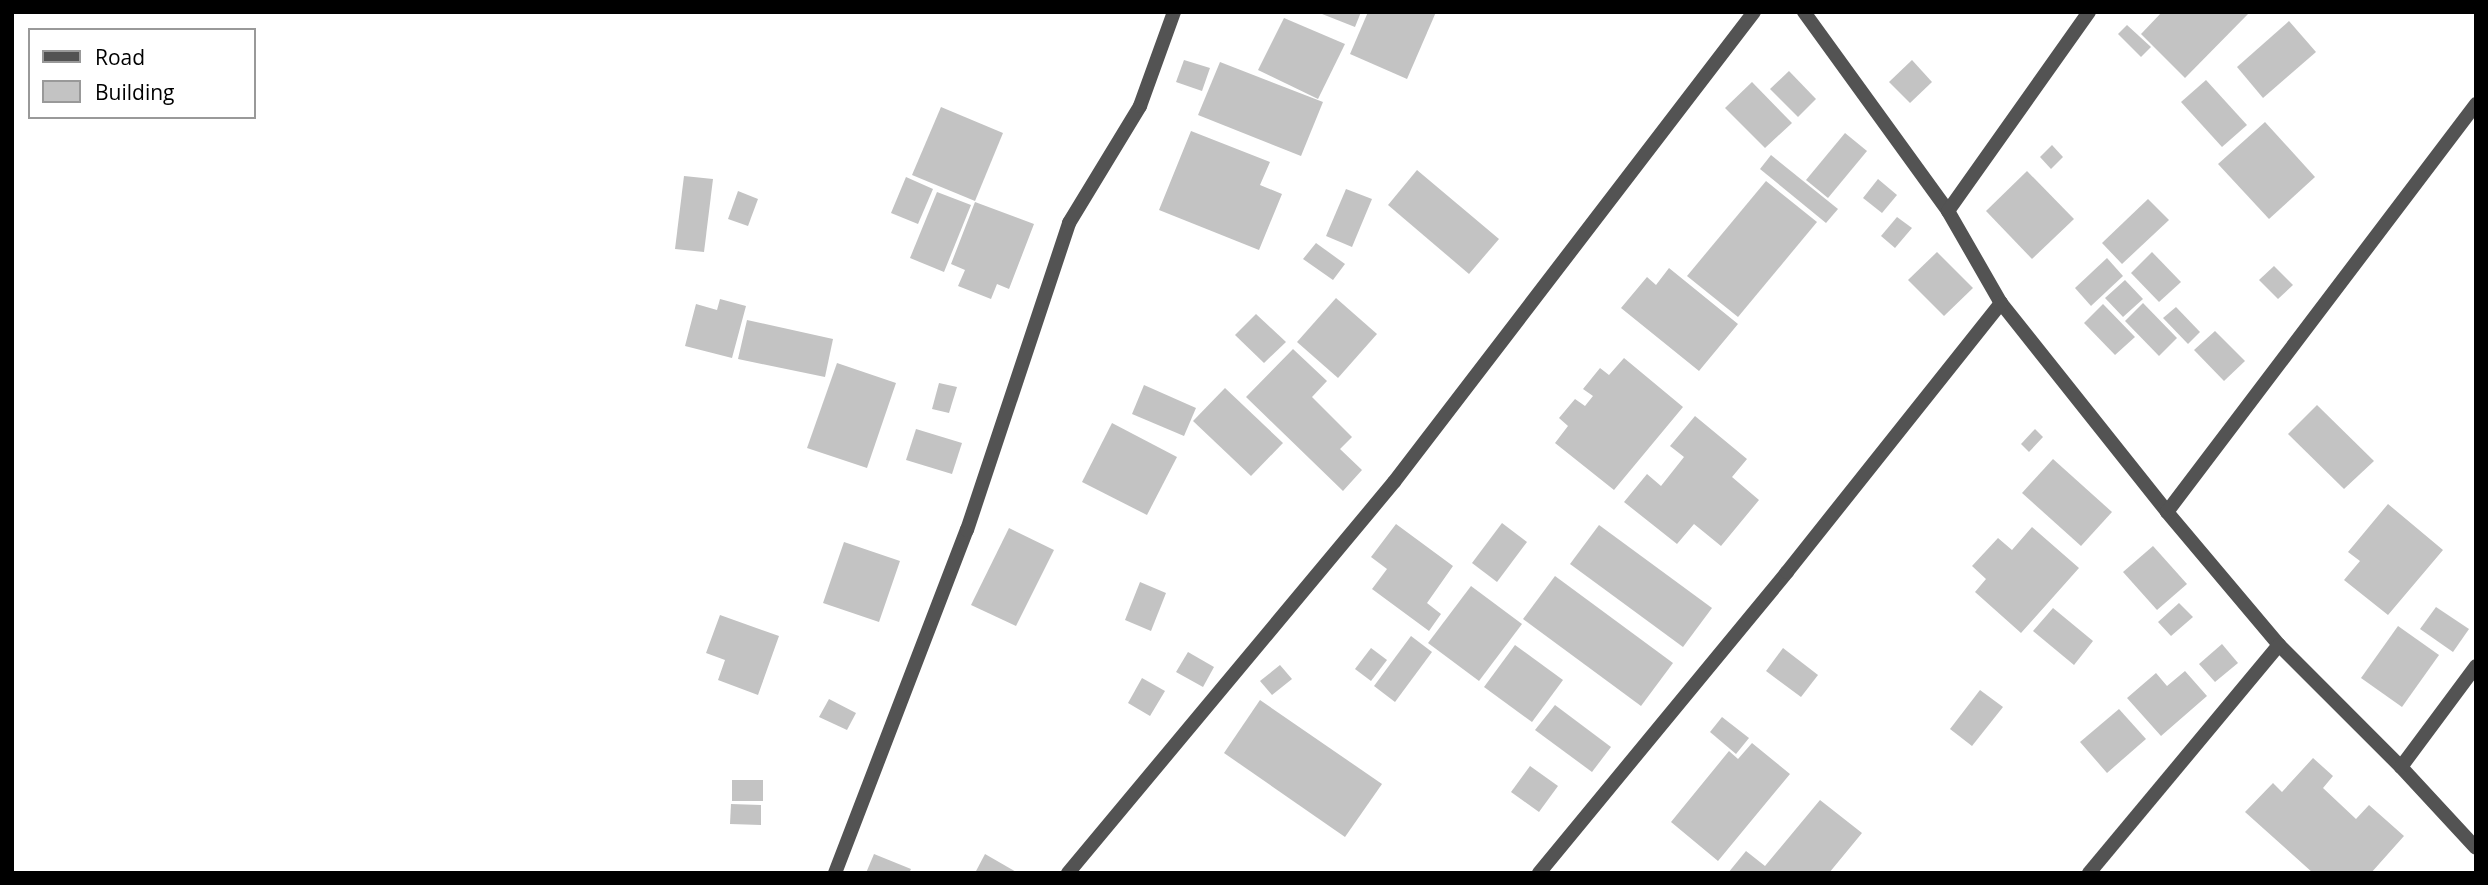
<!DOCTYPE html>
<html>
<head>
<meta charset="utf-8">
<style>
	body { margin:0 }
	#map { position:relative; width:2488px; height:885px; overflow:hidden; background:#fff; font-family:"Open Sans",sans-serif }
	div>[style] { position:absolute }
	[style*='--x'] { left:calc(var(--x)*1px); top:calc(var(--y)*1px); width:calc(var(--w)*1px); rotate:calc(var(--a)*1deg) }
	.building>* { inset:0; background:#c3c3c3 }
	.street>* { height:14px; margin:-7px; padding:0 7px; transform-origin:7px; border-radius:7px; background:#535353 }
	span { translate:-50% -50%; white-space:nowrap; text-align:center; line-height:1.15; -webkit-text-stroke:7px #fff; paint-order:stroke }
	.frame { position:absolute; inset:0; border:14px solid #000; pointer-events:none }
	.legend { position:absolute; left:28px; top:28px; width:228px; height:91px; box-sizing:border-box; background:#fff; border:2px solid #999; margin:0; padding:9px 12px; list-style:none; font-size:21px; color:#000 }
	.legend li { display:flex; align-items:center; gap:14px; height:35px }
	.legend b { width:35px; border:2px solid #999 }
</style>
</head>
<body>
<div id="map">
	<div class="building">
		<i style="clip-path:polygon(1317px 12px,1361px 12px,1355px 27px)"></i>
		<i style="clip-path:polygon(1368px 12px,1436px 12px,1407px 79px,1350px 54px)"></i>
		<i style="clip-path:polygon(2162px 12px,2250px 12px,2185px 78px,2141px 34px)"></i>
		<i style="clip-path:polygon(1284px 18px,1345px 44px,1318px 99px,1258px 70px)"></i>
		<i style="clip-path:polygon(2289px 21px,2316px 52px,2263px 98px,2237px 67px)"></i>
		<i style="clip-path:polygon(2127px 25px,2151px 47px,2141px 57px,2118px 34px)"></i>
		<i style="clip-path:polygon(1184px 60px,1210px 68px,1202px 91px,1176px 82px)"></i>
		<i style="clip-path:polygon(1912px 60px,1932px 82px,1910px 103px,1889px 82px)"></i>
		<i style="clip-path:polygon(1220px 62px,1323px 102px,1301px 156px,1198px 115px)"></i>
		<i style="clip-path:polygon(1789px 71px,1816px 99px,1798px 117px,1770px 89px)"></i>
		<i style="clip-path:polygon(2206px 80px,2247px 125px,2222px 147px,2181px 102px)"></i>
		<i style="clip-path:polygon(1752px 82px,1792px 123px,1765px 148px,1725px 108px)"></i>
		<i style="clip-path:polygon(941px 107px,1003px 133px,975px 201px,912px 175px)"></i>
		<i style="clip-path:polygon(2265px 122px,2315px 177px,2269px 219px,2218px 164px)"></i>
		<i style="clip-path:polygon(1191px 131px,1270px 162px,1260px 185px,1282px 194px,1259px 250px,1159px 210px)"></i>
		<i style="clip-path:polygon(1845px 133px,1867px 151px,1828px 198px,1806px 180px)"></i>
		<i style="clip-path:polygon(2052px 145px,2063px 157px,2051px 169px,2040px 157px)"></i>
		<i style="clip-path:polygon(1771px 155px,1838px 209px,1826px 223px,1760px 169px)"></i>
		<i style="clip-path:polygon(1417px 170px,1499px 239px,1469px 274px,1388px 205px)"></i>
		<i style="clip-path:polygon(2027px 171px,2074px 219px,2032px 259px,1986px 211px)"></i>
		<i style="clip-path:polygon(684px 176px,713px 179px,704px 252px,675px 249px)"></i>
		<i style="clip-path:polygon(906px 177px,933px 189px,918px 224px,891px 213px)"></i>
		<i style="clip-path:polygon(1878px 179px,1897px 195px,1882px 213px,1863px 198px)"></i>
		<i style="clip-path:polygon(1766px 181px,1817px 222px,1738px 317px,1687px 276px)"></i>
		<i style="clip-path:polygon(1346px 189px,1372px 199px,1352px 247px,1326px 236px)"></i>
		<i style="clip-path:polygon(738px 191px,758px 199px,748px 226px,728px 219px)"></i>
		<i style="clip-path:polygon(937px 192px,971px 205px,944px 272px,910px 258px)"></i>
		<i style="clip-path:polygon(2148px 199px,2169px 220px,2122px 264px,2102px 243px)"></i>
		<i style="clip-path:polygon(975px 202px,1034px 224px,1009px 289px,997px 284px,991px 299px,958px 286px,965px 270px,951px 264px)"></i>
		<i style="clip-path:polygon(1897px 217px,1912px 228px,1895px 248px,1881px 236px)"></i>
		<i style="clip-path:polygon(1316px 243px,1345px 264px,1333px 280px,1303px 259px)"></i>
		<i style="clip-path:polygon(1937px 252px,1973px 288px,1944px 316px,1908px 280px)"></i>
		<i style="clip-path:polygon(2152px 252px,2181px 282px,2159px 302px,2131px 273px)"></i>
		<i style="clip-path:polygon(2107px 258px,2123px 276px,2091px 306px,2075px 288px)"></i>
		<i style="clip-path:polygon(2274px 266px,2293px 285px,2278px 299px,2259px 280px)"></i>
		<i style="clip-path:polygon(1669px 268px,1738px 324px,1699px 371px,1621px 308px,1647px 277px,1656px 285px)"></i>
		<i style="clip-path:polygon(2125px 280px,2143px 299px,2123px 317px,2105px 298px)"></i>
		<i style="clip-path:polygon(1336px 298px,1377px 334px,1338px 378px,1297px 342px)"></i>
		<i style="clip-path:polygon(720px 299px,746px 306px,732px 358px,685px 346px,696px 304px,717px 310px)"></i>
		<i style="clip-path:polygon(2143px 303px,2177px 338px,2159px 356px,2125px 321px)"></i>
		<i style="clip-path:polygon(2103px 304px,2135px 337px,2115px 355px,2084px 323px)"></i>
		<i style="clip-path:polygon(2176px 307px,2200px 332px,2188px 344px,2163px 318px)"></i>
		<i style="clip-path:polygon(1256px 314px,1286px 342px,1264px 363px,1235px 335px)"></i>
		<i style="clip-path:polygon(747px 320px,833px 339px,825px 377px,738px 359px)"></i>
		<i style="clip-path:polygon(2215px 331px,2245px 361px,2224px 381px,2194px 350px)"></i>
		<i style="clip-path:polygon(1293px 349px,1327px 381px,1312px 397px,1352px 437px,1340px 449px,1362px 470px,1343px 491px,1246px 397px)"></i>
		<i style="clip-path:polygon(1624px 358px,1683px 407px,1614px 490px,1555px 443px,1568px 426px,1559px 418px,1575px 399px,1585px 406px,1593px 396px,1583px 389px,1600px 368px,1609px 375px)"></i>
		<i style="clip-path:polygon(837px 363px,896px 383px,867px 468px,807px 448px)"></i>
		<i style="clip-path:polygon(939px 383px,957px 387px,949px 413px,932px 409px)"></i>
		<i style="clip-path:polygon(1144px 385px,1196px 408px,1184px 436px,1132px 414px)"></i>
		<i style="clip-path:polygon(1225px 388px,1283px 443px,1251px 476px,1193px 421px)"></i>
		<i style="clip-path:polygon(2317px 405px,2374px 461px,2344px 489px,2288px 434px)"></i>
		<i style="clip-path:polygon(1695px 416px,1747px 459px,1732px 477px,1759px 500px,1721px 546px,1694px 524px,1677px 544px,1624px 502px,1647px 474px,1661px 486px,1684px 457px,1670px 446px)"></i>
		<i style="clip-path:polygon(1112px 423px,1177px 457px,1147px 515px,1082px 482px)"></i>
		<i style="clip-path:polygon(916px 429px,962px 443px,952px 474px,906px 460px)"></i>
		<i style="clip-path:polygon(2035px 429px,2043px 437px,2029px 452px,2021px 444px)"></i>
		<i style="clip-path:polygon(2053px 459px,2112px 512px,2081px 546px,2022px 493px)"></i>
		<i style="clip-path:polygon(2388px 504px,2443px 550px,2388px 615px,2344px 580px,2360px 561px,2348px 552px)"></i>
		<i style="clip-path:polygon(1502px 523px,1527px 542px,1497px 582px,1472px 563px)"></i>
		<i style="clip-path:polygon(1396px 524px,1453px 566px,1427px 603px,1441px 614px,1429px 631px,1372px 589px,1387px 569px,1371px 557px)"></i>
		<i style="clip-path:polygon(1599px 525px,1712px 608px,1683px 647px,1570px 564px)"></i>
		<i style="clip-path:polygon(2032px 527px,2079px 568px,2021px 633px,1975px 592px,1986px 579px,1972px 566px,1998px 538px,2012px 550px)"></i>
		<i style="clip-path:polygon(1009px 528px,1054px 550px,1016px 626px,971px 605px)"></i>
		<i style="clip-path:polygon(844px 542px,900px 561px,879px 622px,823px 603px)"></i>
		<i style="clip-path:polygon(2153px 546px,2187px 584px,2157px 610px,2123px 572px)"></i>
		<i style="clip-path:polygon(1555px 576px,1673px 663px,1641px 706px,1523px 619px)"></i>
		<i style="clip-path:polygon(1140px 582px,1166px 593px,1151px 631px,1125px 620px)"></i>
		<i style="clip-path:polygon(1471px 586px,1522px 624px,1479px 681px,1428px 643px)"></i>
		<i style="clip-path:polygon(2179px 603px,2193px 617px,2171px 636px,2158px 622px)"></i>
		<i style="clip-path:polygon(2436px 607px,2469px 629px,2453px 652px,2420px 629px)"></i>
		<i style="clip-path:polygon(2053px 608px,2093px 641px,2074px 665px,2033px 631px)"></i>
		<i style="clip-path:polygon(720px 615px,779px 636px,758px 695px,718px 680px,725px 660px,706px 653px)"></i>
		<i style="clip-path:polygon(2398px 626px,2439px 655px,2402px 707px,2361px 678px)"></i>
		<i style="clip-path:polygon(1411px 636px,1432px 652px,1395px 702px,1374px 686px)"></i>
		<i style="clip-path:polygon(2222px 644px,2238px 663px,2215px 682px,2199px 664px)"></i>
		<i style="clip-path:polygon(1515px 645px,1563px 680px,1532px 722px,1484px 687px)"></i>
		<i style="clip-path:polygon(1371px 648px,1387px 660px,1371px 681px,1355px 669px)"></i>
		<i style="clip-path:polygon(1783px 648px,1818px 675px,1801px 697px,1766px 671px)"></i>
		<i style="clip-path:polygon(1188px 652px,1214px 667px,1203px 687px,1176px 672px)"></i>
		<i style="clip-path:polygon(1280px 665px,1292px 679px,1272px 695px,1260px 681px)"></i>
		<i style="clip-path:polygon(2185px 671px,2207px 696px,2161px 736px,2127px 698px,2156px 673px,2167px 686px)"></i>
		<i style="clip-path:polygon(1142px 678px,1165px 691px,1150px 716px,1128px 703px)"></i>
		<i style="clip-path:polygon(1980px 690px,2003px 707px,1972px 746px,1950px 729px)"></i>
		<i style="clip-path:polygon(829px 699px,856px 713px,847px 730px,819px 717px)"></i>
		<i style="clip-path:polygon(1260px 700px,1382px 784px,1345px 837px,1224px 753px)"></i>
		<i style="clip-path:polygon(1555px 705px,1611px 747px,1592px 772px,1535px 730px)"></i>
		<i style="clip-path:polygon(2119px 709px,2146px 739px,2107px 773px,2080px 742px)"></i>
		<i style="clip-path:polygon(1722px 717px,1749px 738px,1736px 754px,1710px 732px)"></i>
		<i style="clip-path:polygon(1752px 743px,1790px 774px,1718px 861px,1671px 822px,1729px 751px,1738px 759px)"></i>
		<i style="clip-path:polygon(2313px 758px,2333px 776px,2323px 788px,2356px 819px,2369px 805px,2404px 836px,2371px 873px,2313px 873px,2245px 812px,2273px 783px,2282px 792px)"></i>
		<i style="clip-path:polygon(1530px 766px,1558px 786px,1539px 812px,1511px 792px)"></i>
		<i style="clip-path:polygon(732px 780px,763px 780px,763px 801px,732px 801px)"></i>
		<i style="clip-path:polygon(1820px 800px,1862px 833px,1829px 873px,1728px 873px,1746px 851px,1765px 866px)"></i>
		<i style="clip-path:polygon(731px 804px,761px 805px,761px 825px,730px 824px)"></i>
		<i style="clip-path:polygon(874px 854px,911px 869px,909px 873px,866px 873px)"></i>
		<i style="clip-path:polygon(985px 854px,1018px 873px,975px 873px)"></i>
	</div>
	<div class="street">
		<i style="--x:1804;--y:12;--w:246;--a:54.1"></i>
		<i style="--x:1948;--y:211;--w:106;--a:60.1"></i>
		<i style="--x:2001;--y:303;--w:267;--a:51.5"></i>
		<i style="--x:2167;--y:512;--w:174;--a:49.9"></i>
		<i style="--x:2279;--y:645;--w:173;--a:45"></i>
		<i style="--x:2401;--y:767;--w:110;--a:47.2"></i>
		<i style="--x:1948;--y:211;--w:244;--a:-54.7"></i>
		<i style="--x:2167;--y:512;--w:512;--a:-52.86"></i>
		<i style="--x:2401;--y:767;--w:126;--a:-53.4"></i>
		<i style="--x:835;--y:873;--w:368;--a:-69"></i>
		<i style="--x:967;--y:530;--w:324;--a:-71.6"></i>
		<i style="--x:1069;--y:223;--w:137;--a:-58.7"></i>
		<i style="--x:1140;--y:106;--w:100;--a:-70.1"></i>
		<i style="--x:1068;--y:873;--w:509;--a:-50.18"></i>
		<i style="--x:1394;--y:482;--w:592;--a:-52.55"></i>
		<i style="--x:1539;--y:873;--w:390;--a:-50.5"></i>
		<i style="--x:1787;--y:572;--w:344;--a:-51.5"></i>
		<i style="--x:2089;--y:873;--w:297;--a:-50.2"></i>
	</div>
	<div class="frame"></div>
	<ul class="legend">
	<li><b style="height:9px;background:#535353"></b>Road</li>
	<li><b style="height:19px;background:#c3c3c3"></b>Building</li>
	</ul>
</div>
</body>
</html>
